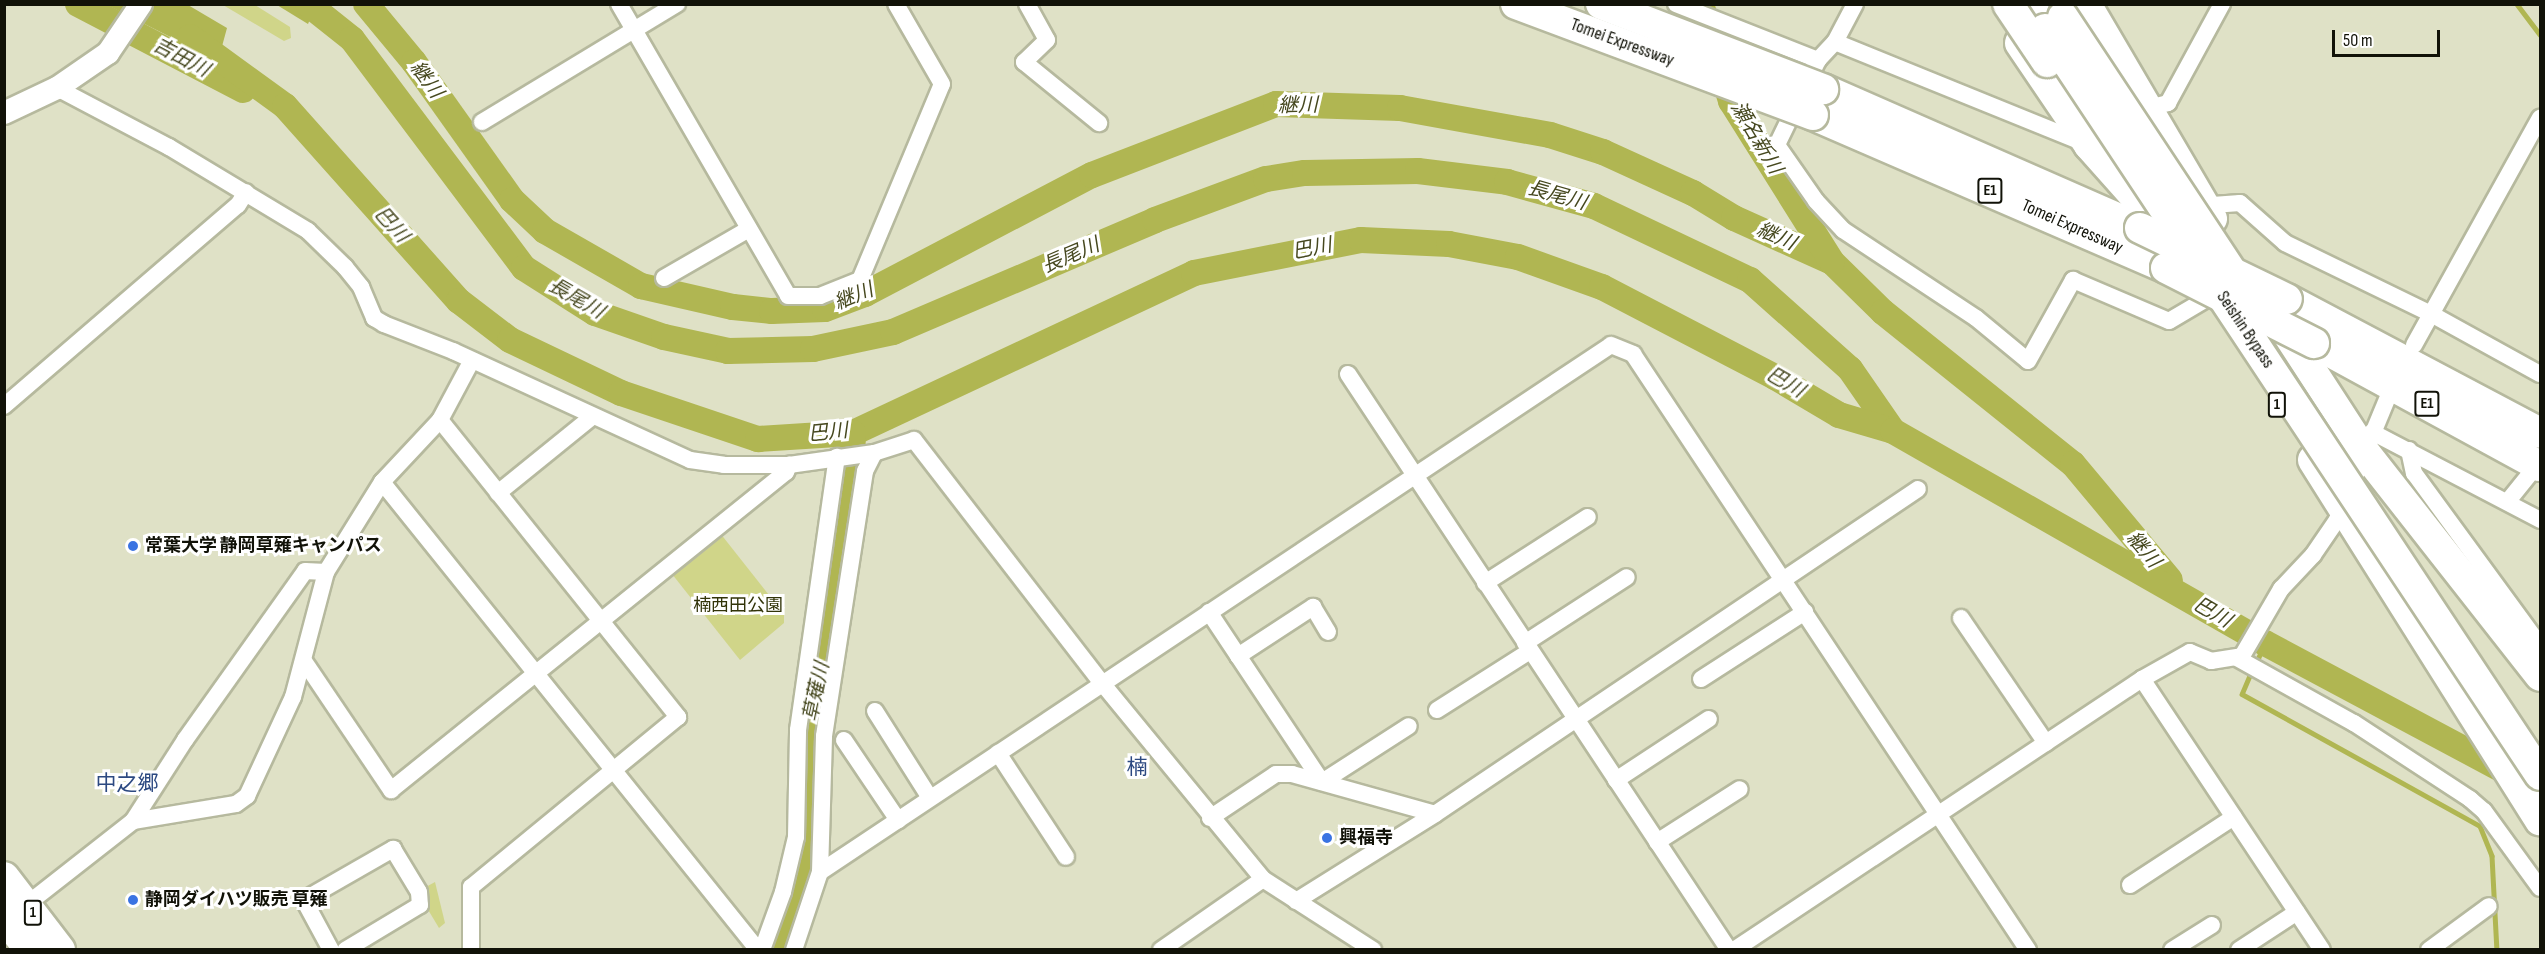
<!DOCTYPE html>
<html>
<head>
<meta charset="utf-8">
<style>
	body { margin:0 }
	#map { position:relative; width:2545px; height:954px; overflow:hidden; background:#dfe1c6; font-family:"Sofia Sans Condensed","Noto Sans JP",sans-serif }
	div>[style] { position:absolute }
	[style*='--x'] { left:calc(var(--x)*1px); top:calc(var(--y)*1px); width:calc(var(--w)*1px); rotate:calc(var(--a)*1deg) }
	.green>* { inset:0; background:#d0d589 }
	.water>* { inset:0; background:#b0b652 }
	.stream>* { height:4.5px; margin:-2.25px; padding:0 2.25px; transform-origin:2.25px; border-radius:2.25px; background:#b0b652 }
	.river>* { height:26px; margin:-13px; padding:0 13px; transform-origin:13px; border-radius:13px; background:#b0b652 }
	.roads { filter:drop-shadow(2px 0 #b6b99e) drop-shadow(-2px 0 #b6b99e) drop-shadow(0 2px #b6b99e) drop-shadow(0 -2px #b6b99e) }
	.street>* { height:16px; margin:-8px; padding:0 8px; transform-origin:8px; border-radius:8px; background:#fff }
	.secondary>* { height:22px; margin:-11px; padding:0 11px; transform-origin:11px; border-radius:11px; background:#fff }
	.highway>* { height:30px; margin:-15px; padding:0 15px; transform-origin:15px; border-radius:15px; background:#fff }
	.bridges { filter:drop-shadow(2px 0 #b6b99e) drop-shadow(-2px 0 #b6b99e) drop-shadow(0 2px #b6b99e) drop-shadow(0 -2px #b6b99e) }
	.highway-bridge>* { height:30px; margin:-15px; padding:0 15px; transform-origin:15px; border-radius:15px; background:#fff }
	.dots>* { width:16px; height:16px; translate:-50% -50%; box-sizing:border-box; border:3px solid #fff; border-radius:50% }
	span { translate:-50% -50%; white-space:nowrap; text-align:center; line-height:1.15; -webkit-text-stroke:6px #fff; paint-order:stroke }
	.shield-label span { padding:2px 4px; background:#fff; border:2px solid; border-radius:4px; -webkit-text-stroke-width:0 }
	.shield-label { font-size:16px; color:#111208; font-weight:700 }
	.street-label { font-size:18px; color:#111208 }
	.poi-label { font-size:18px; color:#111208; font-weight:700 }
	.left { translate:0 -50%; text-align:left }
	.park-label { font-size:18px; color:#323409 }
	.water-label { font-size:20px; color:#46481f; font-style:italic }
	.quarter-label { font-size:21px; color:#2c4981 }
	.frame { position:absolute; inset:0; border:6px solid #111208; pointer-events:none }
	.scale { position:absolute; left:2332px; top:30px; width:108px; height:27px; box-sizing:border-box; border:3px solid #111208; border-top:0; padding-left:8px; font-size:18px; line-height:21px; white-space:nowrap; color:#111208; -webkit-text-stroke:4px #fff; paint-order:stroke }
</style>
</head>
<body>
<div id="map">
	<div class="green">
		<i style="clip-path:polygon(223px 5px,255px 5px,290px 27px,291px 38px,284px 41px)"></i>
		<i style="clip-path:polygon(720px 533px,784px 614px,784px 623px,740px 660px,672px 574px)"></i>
		<i style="clip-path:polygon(435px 882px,445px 923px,439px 928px,427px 908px,424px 888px)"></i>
	</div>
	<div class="water">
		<i style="clip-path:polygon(107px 5px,188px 5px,227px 28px,218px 61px)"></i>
		<i style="clip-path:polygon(277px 5px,316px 5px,308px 24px)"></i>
	</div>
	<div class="stream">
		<i style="--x:2517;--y:4;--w:38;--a:53"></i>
		<i style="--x:2256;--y:663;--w:22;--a:-66"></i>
		<i style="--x:2252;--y:671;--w:25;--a:113"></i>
		<i style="--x:2242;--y:694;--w:272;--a:29"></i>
		<i style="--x:2480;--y:826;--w:32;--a:68"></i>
		<i style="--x:2492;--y:856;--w:94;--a:87"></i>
	</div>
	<div class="river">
		<i style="--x:78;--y:4;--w:186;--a:27.5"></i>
		<i style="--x:308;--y:4;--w:56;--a:38.5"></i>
		<i style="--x:352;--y:39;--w:286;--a:53.1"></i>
		<i style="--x:524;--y:268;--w:84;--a:32.4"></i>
		<i style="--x:595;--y:313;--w:73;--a:19.2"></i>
		<i style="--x:664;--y:337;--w:66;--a:12.3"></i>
		<i style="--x:728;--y:351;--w:85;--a:-1.3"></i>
		<i style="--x:813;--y:349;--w:82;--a:-12"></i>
		<i style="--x:893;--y:332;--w:285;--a:-23.1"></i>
		<i style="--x:1155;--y:220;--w:118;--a:-20.3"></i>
		<i style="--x:1266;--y:179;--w:39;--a:-9"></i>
		<i style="--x:1305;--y:173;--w:113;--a:-1"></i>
		<i style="--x:1418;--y:171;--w:90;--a:7"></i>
		<i style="--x:1507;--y:182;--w:90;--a:15.4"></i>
		<i style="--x:1594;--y:206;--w:173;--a:25.4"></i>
		<i style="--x:1750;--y:280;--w:134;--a:41.7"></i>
		<i style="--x:1850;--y:369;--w:75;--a:55.3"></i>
		<i style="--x:366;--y:4;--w:75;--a:50.4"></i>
		<i style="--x:414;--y:62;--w:169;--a:54.6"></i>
		<i style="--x:512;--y:200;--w:45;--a:43.2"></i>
		<i style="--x:545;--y:231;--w:111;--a:29.8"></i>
		<i style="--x:641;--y:286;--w:94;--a:12.9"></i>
		<i style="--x:733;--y:307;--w:39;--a:6"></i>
		<i style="--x:772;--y:311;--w:53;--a:-2.2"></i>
		<i style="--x:825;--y:309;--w:43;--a:-20.6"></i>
		<i style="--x:865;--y:294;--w:256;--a:-27.7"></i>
		<i style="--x:1092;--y:175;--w:197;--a:-21.1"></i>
		<i style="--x:1276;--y:104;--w:124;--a:1.8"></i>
		<i style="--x:1400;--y:108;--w:152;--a:10.2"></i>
		<i style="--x:1550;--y:135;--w:56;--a:17.8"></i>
		<i style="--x:1603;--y:152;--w:99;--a:24.5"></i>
		<i style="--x:1693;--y:193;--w:48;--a:31.4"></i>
		<i style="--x:1734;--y:218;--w:107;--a:24.2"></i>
		<i style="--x:1832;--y:262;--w:71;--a:44.4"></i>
		<i style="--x:1883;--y:312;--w:243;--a:38.7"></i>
		<i style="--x:2073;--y:464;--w:151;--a:50.1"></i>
		<i style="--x:1701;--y:4;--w:102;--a:72.8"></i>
		<i style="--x:1731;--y:101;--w:190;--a:57.9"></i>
		<i style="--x:190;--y:37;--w:117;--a:36"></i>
		<i style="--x:285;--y:106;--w:261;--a:48.3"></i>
		<i style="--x:459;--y:301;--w:64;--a:37.4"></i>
		<i style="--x:510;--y:340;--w:123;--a:25.5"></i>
		<i style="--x:621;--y:393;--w:145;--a:18.6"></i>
		<i style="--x:758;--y:439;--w:95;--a:-3.6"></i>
		<i style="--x:853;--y:433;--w:377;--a:-25.1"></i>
		<i style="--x:1194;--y:273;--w:170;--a:-11.2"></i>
		<i style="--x:1361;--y:240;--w:88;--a:2.6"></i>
		<i style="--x:1449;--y:244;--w:70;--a:10.7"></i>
		<i style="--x:1518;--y:257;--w:89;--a:19.7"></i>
		<i style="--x:1602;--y:287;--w:195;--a:27.5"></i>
		<i style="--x:1775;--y:377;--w:74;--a:30.7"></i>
		<i style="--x:1839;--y:415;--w:56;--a:16.5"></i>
		<i style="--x:1893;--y:431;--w:428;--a:29.7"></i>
		<i style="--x:2265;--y:643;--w:312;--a:28.1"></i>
		<i style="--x:776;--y:950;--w:88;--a:-71.4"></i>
		<i style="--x:804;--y:867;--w:141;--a:-88.4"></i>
		<i style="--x:808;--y:726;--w:142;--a:-76.6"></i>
		<i style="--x:841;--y:588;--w:77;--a:-83.2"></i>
		<i style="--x:850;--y:512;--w:79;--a:-87.8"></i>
	</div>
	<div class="roads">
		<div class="street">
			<i style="--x:619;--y:4;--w:337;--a:59.9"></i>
			<i style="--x:788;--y:296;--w:32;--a:0"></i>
			<i style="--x:820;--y:296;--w:43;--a:-21.8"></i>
			<i style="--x:860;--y:280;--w:212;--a:-67.3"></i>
			<i style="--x:942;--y:84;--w:92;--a:-119.9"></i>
			<i style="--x:1027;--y:4;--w:41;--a:60.9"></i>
			<i style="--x:1047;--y:40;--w:32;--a:136"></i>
			<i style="--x:1024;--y:62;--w:97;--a:39.1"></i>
			<i style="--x:1676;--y:4;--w:153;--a:21.5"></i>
			<i style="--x:1818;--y:60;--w:25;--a:-47"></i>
			<i style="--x:1835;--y:42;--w:43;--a:-62.2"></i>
			<i style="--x:1835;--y:42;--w:269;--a:22.1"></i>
			<i style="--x:1818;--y:60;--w:94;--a:115.8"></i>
			<i style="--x:1777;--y:145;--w:68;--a:55.1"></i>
			<i style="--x:1816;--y:201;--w:40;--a:47"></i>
			<i style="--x:1843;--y:230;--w:159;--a:33.5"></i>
			<i style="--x:1976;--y:318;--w:67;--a:39.6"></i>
			<i style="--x:2028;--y:361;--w:93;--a:-60.9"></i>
			<i style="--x:2073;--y:280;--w:104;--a:23.1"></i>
			<i style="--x:2169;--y:321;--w:45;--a:-30.5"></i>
			<i style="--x:57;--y:88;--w:127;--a:27.8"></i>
			<i style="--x:169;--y:147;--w:162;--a:31.1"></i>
			<i style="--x:308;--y:231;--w:52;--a:44.2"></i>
			<i style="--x:345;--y:267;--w:26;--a:51"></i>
			<i style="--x:361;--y:287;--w:34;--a:67"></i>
			<i style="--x:374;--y:318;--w:12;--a:31"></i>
			<i style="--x:384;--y:324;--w:74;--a:21.4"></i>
			<i style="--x:453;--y:351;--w:261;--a:24.7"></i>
			<i style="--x:690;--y:460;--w:34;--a:8"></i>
			<i style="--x:724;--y:465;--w:65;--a:0"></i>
			<i style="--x:789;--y:465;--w:86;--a:-8"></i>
			<i style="--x:874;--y:453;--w:42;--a:-18"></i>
			<i style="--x:914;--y:440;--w:307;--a:52.3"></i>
			<i style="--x:1102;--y:683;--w:254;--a:50.6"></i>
			<i style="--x:1263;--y:879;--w:131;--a:32.8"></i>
			<i style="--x:2148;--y:108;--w:21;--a:-14"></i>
			<i style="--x:2168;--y:103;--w:113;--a:-61.4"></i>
			<i style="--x:482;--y:122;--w:228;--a:-31.2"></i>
			<i style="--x:2199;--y:206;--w:41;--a:-4.2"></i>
			<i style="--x:2240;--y:203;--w:60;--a:41.6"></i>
			<i style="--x:2285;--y:243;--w:165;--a:25.9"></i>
			<i style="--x:2433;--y:315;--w:122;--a:28.9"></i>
			<i style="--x:664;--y:278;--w:98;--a:-30"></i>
			<i style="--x:2414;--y:345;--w:260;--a:-61"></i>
			<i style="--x:1348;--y:374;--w:691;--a:56.52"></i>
			<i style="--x:4;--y:406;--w:308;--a:-40.7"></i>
			<i style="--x:238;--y:205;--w:15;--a:-58"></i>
			<i style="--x:440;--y:420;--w:381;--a:51.3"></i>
			<i style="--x:678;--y:717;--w:268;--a:140.6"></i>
			<i style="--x:471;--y:887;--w:63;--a:90"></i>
			<i style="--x:2372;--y:432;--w:190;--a:27.6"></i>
			<i style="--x:2409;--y:450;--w:24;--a:78"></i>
			<i style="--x:2414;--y:473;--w:213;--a:53.8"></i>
			<i style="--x:382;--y:482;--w:600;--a:51.22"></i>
			<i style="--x:498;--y:493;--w:121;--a:-39"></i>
			<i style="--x:2508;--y:501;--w:35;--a:-51"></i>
			<i style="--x:1485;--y:583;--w:122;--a:-32.7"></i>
			<i style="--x:1209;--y:612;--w:204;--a:56.4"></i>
			<i style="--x:1322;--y:782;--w:103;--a:-32.8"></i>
			<i style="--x:1961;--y:618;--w:151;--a:55.8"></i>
			<i style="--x:1525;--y:643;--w:121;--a:-32.9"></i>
			<i style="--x:1238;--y:656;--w:90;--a:-33.2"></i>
			<i style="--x:1313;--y:607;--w:29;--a:59"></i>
			<i style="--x:2237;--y:658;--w:134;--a:29.1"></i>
			<i style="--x:2354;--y:723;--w:139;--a:33.2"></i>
			<i style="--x:2470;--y:799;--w:18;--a:41"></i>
			<i style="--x:2484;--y:811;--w:95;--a:54"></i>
			<i style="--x:304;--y:661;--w:156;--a:56"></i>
			<i style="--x:391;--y:790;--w:507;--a:-38.84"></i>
			<i style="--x:786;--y:472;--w:8;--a:-67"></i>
			<i style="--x:1701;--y:679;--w:124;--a:-32.8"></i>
			<i style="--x:2142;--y:679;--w:325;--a:56.4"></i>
			<i style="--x:1437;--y:710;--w:110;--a:-32.4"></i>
			<i style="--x:875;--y:711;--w:103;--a:57.7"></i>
			<i style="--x:844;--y:740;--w:97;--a:56"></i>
			<i style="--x:998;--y:753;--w:124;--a:56.8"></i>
			<i style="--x:1616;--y:780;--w:111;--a:-33.3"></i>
			<i style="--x:1210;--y:818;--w:79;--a:-33.7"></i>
			<i style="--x:1276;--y:774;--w:16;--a:0"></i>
			<i style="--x:1292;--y:774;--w:148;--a:15.6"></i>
			<i style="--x:133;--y:821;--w:96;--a:-57.3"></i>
			<i style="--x:185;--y:740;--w:207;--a:-54.6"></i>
			<i style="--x:305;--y:571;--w:21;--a:3"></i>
			<i style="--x:1657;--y:842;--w:98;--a:-32.6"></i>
			<i style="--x:820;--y:872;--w:136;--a:-88.3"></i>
			<i style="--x:824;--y:736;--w:268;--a:-81.2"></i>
			<i style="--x:865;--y:471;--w:20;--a:-63"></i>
			<i style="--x:2130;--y:885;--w:124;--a:-33.2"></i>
			<i style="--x:1296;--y:901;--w:164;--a:-32"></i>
			<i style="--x:1435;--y:814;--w:582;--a:-33.94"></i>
			<i style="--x:26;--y:905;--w:136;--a:-38.1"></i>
			<i style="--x:133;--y:821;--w:104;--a:-9.4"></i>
			<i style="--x:236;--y:804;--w:14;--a:-36"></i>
			<i style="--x:247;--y:796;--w:109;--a:-65.1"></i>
			<i style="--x:293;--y:697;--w:129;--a:-75.2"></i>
			<i style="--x:326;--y:572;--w:106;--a:-58.1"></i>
			<i style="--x:382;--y:482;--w:85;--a:-46.9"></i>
			<i style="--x:440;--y:420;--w:66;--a:-61.9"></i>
			<i style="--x:331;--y:950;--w:57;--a:-118.4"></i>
			<i style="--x:304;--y:900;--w:103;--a:-29.8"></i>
			<i style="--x:393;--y:849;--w:50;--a:58.8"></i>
			<i style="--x:419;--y:892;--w:13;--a:86"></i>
			<i style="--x:420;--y:905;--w:87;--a:149"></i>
			<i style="--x:762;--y:950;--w:62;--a:-70.1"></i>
			<i style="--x:783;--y:892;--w:57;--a:-76.7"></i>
			<i style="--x:796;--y:837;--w:107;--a:-88.9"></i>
			<i style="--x:798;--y:730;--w:276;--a:-81.9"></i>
			<i style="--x:794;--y:950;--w:82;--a:-71.6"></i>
			<i style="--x:820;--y:872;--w:950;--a:-33.67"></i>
			<i style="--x:1611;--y:345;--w:24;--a:22"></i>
			<i style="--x:1633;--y:354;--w:715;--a:56.47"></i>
			<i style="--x:1161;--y:950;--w:124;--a:-34.8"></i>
			<i style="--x:1734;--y:950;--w:490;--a:-33.6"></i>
			<i style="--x:2142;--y:679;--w:55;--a:-29.4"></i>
			<i style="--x:2190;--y:652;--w:23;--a:23"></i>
			<i style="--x:2211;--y:661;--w:31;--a:-9"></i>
			<i style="--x:2242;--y:656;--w:78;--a:-59.8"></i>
			<i style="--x:2281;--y:589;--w:47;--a:-46.7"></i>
			<i style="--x:2313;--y:555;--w:42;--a:-55.6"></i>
			<i style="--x:2337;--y:520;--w:133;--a:-67.5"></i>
			<i style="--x:2172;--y:950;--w:47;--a:-32"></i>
			<i style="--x:2239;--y:950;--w:69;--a:-33.2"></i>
			<i style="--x:2429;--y:950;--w:74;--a:-36.3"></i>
		</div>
		<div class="secondary">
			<i style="--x:4;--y:113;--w:59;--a:-25.3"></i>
			<i style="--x:57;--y:88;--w:62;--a:-34.5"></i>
			<i style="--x:108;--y:53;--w:59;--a:-56"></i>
		</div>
		<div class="highway">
			<i style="--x:2029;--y:4;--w:30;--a:57"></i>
			<i style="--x:2086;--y:4;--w:249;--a:59.6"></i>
			<i style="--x:2020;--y:43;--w:123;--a:55.9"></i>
			<i style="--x:2089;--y:145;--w:99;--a:48.3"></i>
			<i style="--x:2155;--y:219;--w:30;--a:56"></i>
			<i style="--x:1823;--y:89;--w:346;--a:23.7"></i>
			<i style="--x:1813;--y:115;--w:385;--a:23.4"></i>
			<i style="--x:2287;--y:299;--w:286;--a:27.9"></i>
			<i style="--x:2278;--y:319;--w:156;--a:57"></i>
			<i style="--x:2363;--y:450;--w:287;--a:51.9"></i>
			<i style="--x:2314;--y:343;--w:257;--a:28.6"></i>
			<i style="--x:2313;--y:460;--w:426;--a:57.8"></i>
			<i style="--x:4;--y:877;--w:92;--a:52.5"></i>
			<i style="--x:4;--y:917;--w:42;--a:51.8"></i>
		</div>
	</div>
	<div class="bridges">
		<div class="highway-bridge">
			<i style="--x:1516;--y:4;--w:317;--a:20.5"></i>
			<i style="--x:1601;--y:4;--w:238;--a:21"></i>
			<i style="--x:2008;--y:4;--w:70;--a:56.1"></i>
			<i style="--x:2063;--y:17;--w:312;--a:56.5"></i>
			<i style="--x:2045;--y:29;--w:895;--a:56.43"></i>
			<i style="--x:2140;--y:228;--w:163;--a:25.8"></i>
			<i style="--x:2166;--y:268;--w:166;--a:26.9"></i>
		</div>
	</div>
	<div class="dots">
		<i style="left:133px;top:546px;background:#3a73e2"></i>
		<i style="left:1327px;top:838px;background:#3a73e2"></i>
		<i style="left:133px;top:900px;background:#3a73e2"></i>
	</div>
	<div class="shield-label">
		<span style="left:1990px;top:191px">E1</span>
		<span style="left:2427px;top:404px">E1</span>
		<span style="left:2277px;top:405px">1</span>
		<span style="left:33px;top:913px">1</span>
	</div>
	<div class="street-label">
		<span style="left:1622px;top:43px;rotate:20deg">Tomei Expressway</span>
		<span style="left:2072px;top:227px;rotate:24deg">Tomei Expressway</span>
		<span style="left:2245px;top:330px;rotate:56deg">Seishin Bypass</span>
	</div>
	<div class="poi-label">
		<span class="left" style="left:145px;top:546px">常葉大学 静岡草薙キャンパス</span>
		<span class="left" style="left:1339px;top:838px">興福寺</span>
		<span class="left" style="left:145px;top:900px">静岡ダイハツ販売 草薙</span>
	</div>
	<div class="park-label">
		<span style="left:738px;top:606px">楠西田公園</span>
	</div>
	<div class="water-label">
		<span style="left:181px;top:58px;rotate:28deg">吉田川</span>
		<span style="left:426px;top:80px;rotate:54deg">継川</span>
		<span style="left:1298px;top:106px;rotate:-1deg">継川</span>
		<span style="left:1756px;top:138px;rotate:59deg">瀬名新川</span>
		<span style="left:1557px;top:196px;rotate:16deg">長尾川</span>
		<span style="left:391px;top:225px;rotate:48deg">巴川</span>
		<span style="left:1776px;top:237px;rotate:24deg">継川</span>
		<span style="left:1312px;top:249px;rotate:-11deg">巴川</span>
		<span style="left:1071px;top:256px;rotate:-23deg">長尾川</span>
		<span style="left:854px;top:297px;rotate:-22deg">継川</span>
		<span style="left:576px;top:299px;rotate:30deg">長尾川</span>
		<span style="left:1785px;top:383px;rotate:30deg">巴川</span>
		<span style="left:828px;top:433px;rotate:-6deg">巴川</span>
		<span style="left:2143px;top:550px;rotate:50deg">継川</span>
		<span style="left:2212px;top:613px;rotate:30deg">巴川</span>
		<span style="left:817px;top:692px;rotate:-78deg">草薙川</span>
	</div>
	<div class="quarter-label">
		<span style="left:1137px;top:768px">楠</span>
		<span style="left:127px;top:784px">中之郷</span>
	</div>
	<div class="frame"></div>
	<div class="scale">50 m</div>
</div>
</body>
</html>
